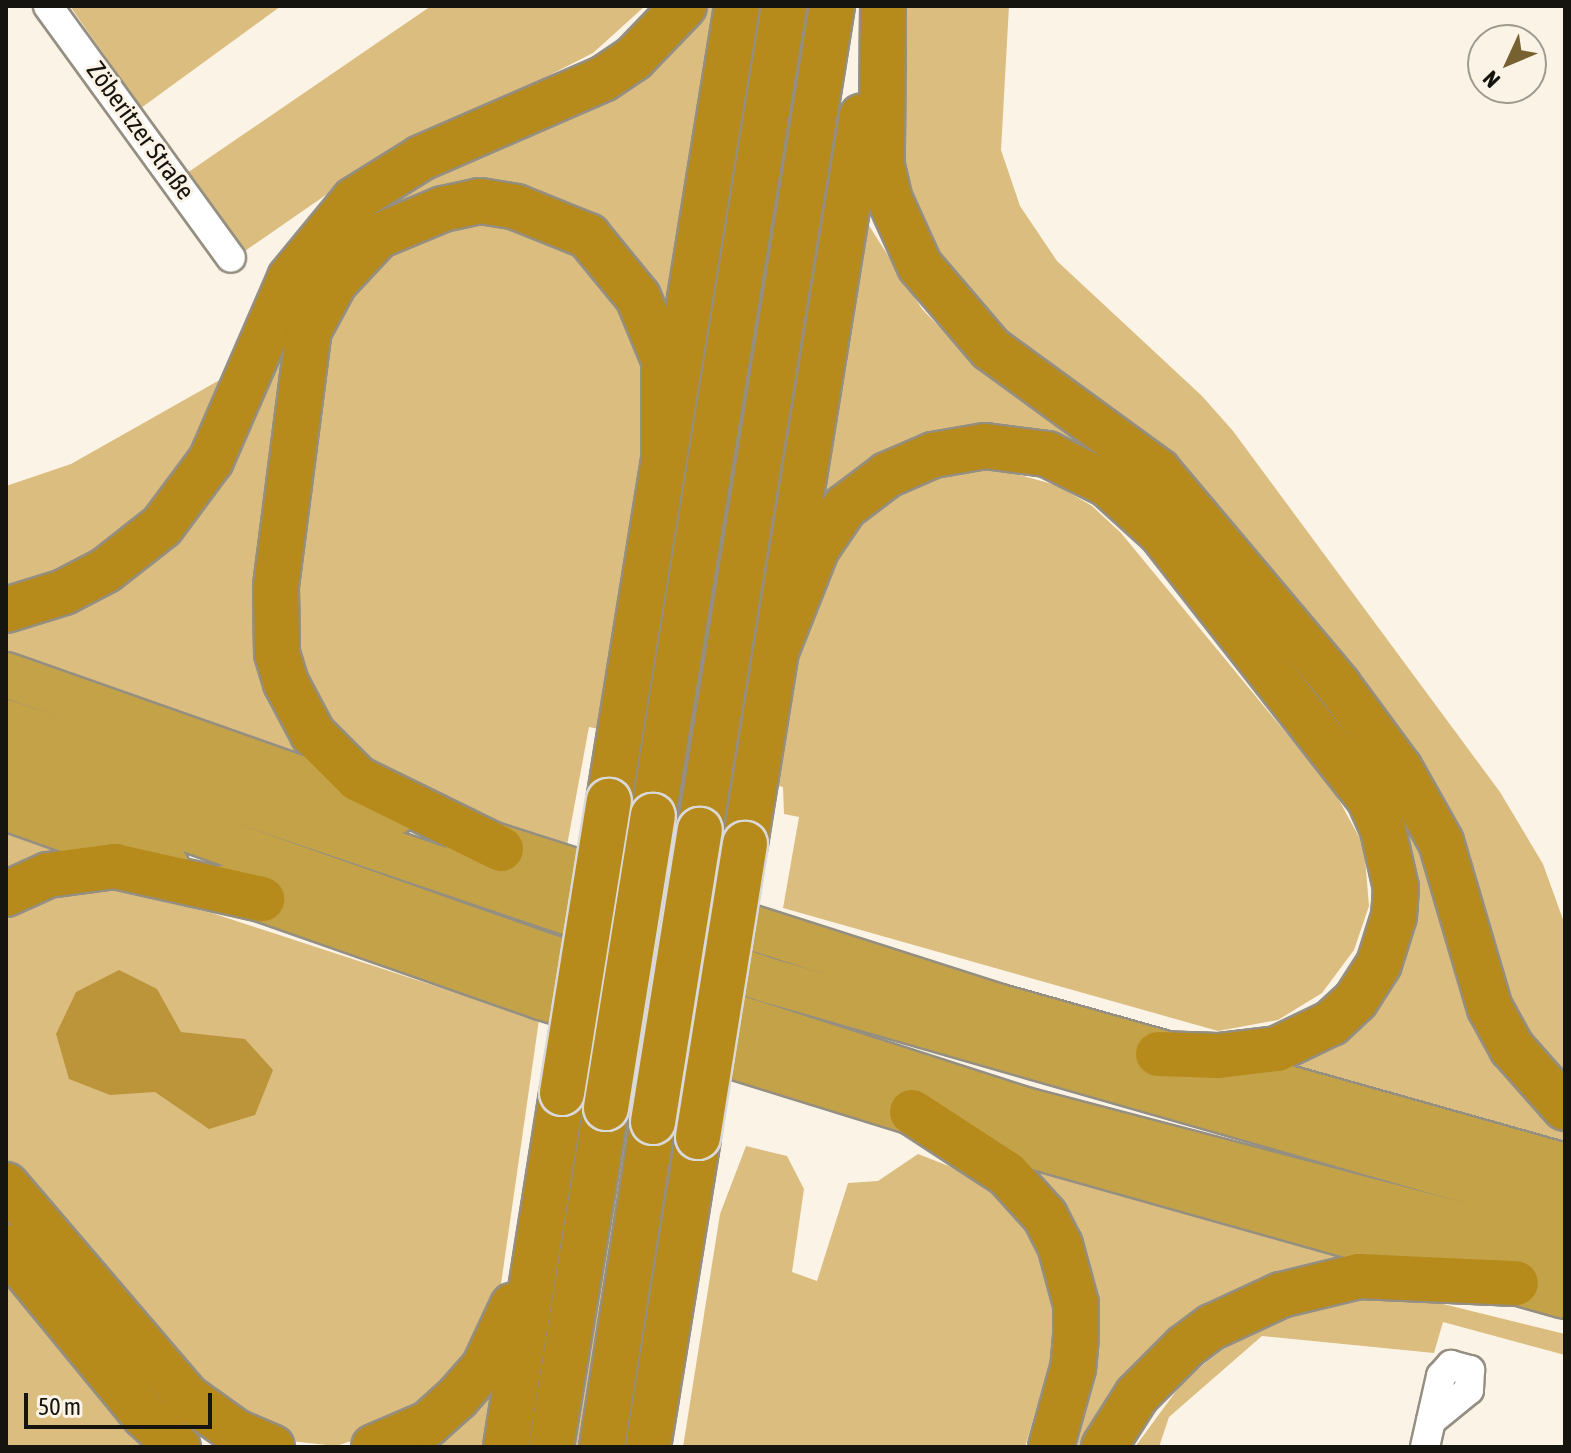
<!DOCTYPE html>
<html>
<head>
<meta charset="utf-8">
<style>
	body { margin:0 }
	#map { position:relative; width:1571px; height:1453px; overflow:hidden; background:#fbf4e6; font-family:"Asap Condensed",sans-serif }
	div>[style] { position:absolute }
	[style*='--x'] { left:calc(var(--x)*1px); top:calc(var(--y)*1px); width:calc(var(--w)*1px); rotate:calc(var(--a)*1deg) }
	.green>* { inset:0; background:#dbbd7f }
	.water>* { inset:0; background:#bc953b }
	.roads { filter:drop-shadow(2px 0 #958f82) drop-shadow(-2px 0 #958f82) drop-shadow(0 2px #958f82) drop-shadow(0 -2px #958f82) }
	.minor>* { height:28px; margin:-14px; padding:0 14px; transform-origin:14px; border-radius:14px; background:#fff }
	.trunk>* { height:44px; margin:-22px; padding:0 22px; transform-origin:22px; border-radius:22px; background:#c4a248 }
	.motorway>* { height:44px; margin:-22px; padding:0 22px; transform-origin:22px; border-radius:22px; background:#b68a1b }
	.bridges { filter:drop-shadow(2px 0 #dad9d9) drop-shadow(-2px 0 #dad9d9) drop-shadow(0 2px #dad9d9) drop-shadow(0 -2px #dad9d9) }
	.motorway-bridge>* { height:44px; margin:-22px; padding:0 22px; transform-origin:22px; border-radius:22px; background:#b68a1b }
	span { translate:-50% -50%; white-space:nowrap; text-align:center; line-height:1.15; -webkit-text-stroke:6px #fbf4e6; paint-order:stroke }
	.street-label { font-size:26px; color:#16140f }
	.frame { position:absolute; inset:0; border:8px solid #16140f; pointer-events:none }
	.north { position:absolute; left:1467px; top:24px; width:80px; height:80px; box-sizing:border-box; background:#fbf4e6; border:2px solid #9f9a90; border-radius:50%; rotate:226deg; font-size:22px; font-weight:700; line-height:32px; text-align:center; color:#16140f }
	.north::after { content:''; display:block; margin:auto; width:28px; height:36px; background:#776130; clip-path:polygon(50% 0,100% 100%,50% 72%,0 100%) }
	.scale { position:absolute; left:24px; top:1393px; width:188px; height:36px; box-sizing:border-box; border:4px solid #16140f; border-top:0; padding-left:10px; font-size:24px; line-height:28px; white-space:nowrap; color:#16140f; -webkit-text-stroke:6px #fbf4e6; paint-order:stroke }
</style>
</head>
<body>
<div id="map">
	<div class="green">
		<i style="clip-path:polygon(70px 6px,281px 6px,141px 108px)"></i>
		<i style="clip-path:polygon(431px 6px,645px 6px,593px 53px,359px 172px,242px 253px,187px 173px)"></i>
		<i style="clip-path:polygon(696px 6px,722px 6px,672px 319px,550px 208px,354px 244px,265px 550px,316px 761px,6px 662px,6px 621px,138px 560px,330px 241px)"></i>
		<i style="clip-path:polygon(798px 6px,817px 6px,685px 825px,667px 820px)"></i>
		<i style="clip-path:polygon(899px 6px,1009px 6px,1001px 150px,1020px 206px,1057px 261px,1202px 396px,1233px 431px,1500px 792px,1543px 864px,1565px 925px,1565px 1084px,1541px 1057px,1505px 994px,1435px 807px,926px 258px,887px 107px)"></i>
		<i style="clip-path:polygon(861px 213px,922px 309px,987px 376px,1104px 449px,1181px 518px,1390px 784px,1565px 1129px,1565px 1150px,1250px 1068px,1301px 1050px,1404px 881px,1180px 545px,1027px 437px,820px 526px,823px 444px)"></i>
		<i style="clip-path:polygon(470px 219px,566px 237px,642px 334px,648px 423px,599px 729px,589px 727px,566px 851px,410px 791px,332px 739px,294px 662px,290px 602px,319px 352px,369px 261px)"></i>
		<i style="clip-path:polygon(239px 369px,200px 455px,114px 548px,6px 591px,6px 486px,71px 464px)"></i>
		<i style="clip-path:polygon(957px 458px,1056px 485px,1092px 506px,1121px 533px,1334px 791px,1364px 846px,1369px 906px,1354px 950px,1322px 993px,1278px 1020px,1218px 1031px,783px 908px,799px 817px,784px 814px,783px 787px,774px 785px,797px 642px,844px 524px)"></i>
		<i style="clip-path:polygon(6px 826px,83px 853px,6px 879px)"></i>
		<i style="clip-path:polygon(92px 885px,212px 913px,539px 1020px,498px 1305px,469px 1366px,403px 1424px,336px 1446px,272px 1439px,217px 1407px,6px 1160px,6px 920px,44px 896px)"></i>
		<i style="clip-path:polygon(621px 1112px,637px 1117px,583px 1447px,566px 1447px)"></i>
		<i style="clip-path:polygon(746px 1146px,787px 1156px,804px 1189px,792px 1272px,817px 1281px,848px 1183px,878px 1181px,918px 1154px,972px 1175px,1007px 1204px,1038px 1248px,1053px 1305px,1053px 1352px,1025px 1447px,683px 1447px,720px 1214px)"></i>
		<i style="clip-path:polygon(1011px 1158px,1358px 1256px,1325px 1263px,1087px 1447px,1059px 1447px,1080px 1380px)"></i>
		<i style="clip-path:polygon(6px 1271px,157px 1447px,6px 1447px)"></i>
		<i style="clip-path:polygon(1363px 1297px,1419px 1298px,1565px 1334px,1565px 1355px,1443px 1322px,1434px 1353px,1262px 1336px,1169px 1417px,1159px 1447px,1135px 1447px,1185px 1379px,1222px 1350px,1262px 1325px,1309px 1307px)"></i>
		<i style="clip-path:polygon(501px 1378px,489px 1447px,400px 1447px)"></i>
	</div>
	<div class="water">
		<i style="clip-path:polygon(119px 970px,157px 989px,181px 1032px,245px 1039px,273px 1070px,255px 1115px,209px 1129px,155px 1092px,110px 1095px,69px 1079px,56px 1034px,76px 992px)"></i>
	</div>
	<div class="roads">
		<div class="minor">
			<i style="--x:48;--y:6;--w:311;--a:54"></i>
			<i style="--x:1425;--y:1447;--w:73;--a:-77.3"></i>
			<i style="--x:1441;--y:1376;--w:15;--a:-48"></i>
			<i style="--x:1451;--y:1365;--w:20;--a:15"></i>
			<i style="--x:1470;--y:1370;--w:20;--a:93"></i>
			<i style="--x:1469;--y:1390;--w:49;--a:140.8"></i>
		</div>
		<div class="trunk">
			<i style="--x:6;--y:675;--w:413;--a:19.4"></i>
			<i style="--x:6;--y:722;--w:807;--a:18.73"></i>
			<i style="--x:770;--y:981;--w:827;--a:16"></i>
			<i style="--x:6;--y:765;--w:570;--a:19.48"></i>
			<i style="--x:543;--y:955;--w:506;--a:17.83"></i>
			<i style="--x:1025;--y:1110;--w:558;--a:14.73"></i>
			<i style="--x:6;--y:808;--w:170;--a:19.6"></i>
			<i style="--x:465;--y:836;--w:562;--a:17.73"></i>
			<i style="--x:1000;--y:1007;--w:587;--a:15.72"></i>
			<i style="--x:227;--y:887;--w:333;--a:19.3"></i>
			<i style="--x:541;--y:997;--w:388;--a:17.2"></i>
			<i style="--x:912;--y:1112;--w:678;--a:15.74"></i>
		</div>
		<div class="motorway">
			<i style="--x:883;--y:6;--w:160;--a:90.4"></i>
			<i style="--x:882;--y:166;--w:35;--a:77"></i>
			<i style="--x:890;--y:200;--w:72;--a:65.6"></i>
			<i style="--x:920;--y:266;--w:109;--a:49.5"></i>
			<i style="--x:991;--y:349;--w:207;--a:36.1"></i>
			<i style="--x:1158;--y:471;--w:280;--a:49.9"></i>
			<i style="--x:1338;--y:685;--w:104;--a:53.6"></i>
			<i style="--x:1400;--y:769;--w:84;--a:60.7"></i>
			<i style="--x:1441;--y:842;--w:173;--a:73.6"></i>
			<i style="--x:1490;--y:1008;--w:46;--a:61.2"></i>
			<i style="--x:1512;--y:1048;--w:80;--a:48.5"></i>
			<i style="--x:6;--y:610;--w:61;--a:-17.2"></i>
			<i style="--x:64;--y:592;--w:47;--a:-27.6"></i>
			<i style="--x:106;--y:570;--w:71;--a:-38.2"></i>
			<i style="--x:162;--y:526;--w:82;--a:-53.4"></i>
			<i style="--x:211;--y:460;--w:198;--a:-66.5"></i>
			<i style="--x:290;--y:278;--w:101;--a:-50.6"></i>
			<i style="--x:354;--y:200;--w:79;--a:-32.1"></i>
			<i style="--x:421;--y:158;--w:198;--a:-23.5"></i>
			<i style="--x:603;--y:79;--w:37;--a:-34"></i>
			<i style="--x:634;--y:58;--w:72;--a:-46.1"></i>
			<i style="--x:775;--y:654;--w:114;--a:-68.4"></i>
			<i style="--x:817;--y:548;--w:50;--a:-55.7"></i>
			<i style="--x:845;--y:507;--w:53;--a:-37.3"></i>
			<i style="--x:887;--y:475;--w:50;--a:-23.5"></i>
			<i style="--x:933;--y:455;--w:53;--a:-9.8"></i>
			<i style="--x:985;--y:446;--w:63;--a:7.4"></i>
			<i style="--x:1047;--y:454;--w:67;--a:26.6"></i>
			<i style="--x:1107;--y:484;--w:73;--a:42.2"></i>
			<i style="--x:1161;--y:533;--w:337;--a:51.9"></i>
			<i style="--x:1369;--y:798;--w:35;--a:66"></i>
			<i style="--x:1383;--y:830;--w:59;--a:77.4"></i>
			<i style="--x:1396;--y:888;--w:28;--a:94"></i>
			<i style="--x:1394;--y:916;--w:50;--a:107.4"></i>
			<i style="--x:1379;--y:964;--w:43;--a:122.6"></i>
			<i style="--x:1356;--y:1000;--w:34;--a:137"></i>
			<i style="--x:1331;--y:1023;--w:60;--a:154.3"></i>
			<i style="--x:1277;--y:1049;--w:59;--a:173.2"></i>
			<i style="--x:1218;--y:1056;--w:60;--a:-178.1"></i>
			<i style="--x:609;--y:801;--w:805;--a:-80.85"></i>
			<i style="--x:653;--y:816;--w:821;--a:-80.81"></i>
			<i style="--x:700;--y:830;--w:835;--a:-80.9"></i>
			<i style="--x:745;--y:844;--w:737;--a:-80.87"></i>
			<i style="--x:501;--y:849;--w:159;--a:-153.9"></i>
			<i style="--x:358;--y:779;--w:64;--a:-135"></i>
			<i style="--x:313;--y:734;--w:58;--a:-117.9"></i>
			<i style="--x:286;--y:683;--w:31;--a:-107"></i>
			<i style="--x:277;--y:653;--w:67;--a:-90.9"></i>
			<i style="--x:276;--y:586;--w:258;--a:-82.7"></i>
			<i style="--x:309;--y:330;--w:55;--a:-61.6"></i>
			<i style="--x:335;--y:282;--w:63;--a:-46.9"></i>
			<i style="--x:378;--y:236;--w:70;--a:-22.6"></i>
			<i style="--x:443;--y:209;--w:38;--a:-12"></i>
			<i style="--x:480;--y:201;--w:36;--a:9"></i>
			<i style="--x:516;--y:207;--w:78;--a:21.9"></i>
			<i style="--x:588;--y:236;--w:79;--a:50.7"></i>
			<i style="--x:638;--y:297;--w:68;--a:67.6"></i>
			<i style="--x:664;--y:360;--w:98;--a:90"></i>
			<i style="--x:6;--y:894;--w:46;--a:-24.3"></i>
			<i style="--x:48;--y:875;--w:68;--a:-7.7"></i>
			<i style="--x:115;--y:866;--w:151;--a:12.7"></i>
			<i style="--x:912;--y:1112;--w:113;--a:33.1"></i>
			<i style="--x:1007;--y:1174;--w:57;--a:47.9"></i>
			<i style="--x:1045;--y:1216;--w:33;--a:63"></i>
			<i style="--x:1060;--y:1245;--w:61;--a:74.8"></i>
			<i style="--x:1076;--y:1304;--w:32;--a:90"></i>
			<i style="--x:1076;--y:1336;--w:32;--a:95"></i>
			<i style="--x:1073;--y:1368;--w:82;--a:105.6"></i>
			<i style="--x:6;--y:1185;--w:279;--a:49.5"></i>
			<i style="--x:187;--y:1397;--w:60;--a:35.5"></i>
			<i style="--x:236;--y:1432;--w:39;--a:23"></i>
			<i style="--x:6;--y:1247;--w:219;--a:50.6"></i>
			<i style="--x:145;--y:1416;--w:45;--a:43.2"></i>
			<i style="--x:374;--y:1447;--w:59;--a:-23.1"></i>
			<i style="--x:428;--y:1424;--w:39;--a:-42"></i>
			<i style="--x:457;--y:1398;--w:41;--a:-48.9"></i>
			<i style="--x:484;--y:1367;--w:68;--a:-64.9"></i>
			<i style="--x:506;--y:1447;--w:358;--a:-81"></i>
			<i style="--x:551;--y:1447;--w:343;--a:-80.8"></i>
			<i style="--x:602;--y:1447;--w:329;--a:-81.1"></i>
			<i style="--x:648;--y:1447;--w:314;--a:-80.8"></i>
			<i style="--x:1104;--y:1447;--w:62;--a:-57.6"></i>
			<i style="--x:1137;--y:1395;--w:68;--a:-45"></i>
			<i style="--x:1185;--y:1347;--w:34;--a:-37"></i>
			<i style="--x:1212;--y:1327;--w:76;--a:-24.9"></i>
			<i style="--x:1281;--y:1295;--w:80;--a:-13.7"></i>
			<i style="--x:1359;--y:1276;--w:157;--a:2.6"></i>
		</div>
	</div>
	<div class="bridges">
		<div class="motorway-bridge">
			<i style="--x:562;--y:1093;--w:296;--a:-80.9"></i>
			<i style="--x:606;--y:1108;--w:296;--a:-80.9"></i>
			<i style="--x:653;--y:1122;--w:296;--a:-80.9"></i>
			<i style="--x:698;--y:1137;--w:297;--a:-80.9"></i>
		</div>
	</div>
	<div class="street-label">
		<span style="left:140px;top:131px;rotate:54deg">Zöberitzer Straße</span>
	</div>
	<div class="frame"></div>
	<div class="north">N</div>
	<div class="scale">50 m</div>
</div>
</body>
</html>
